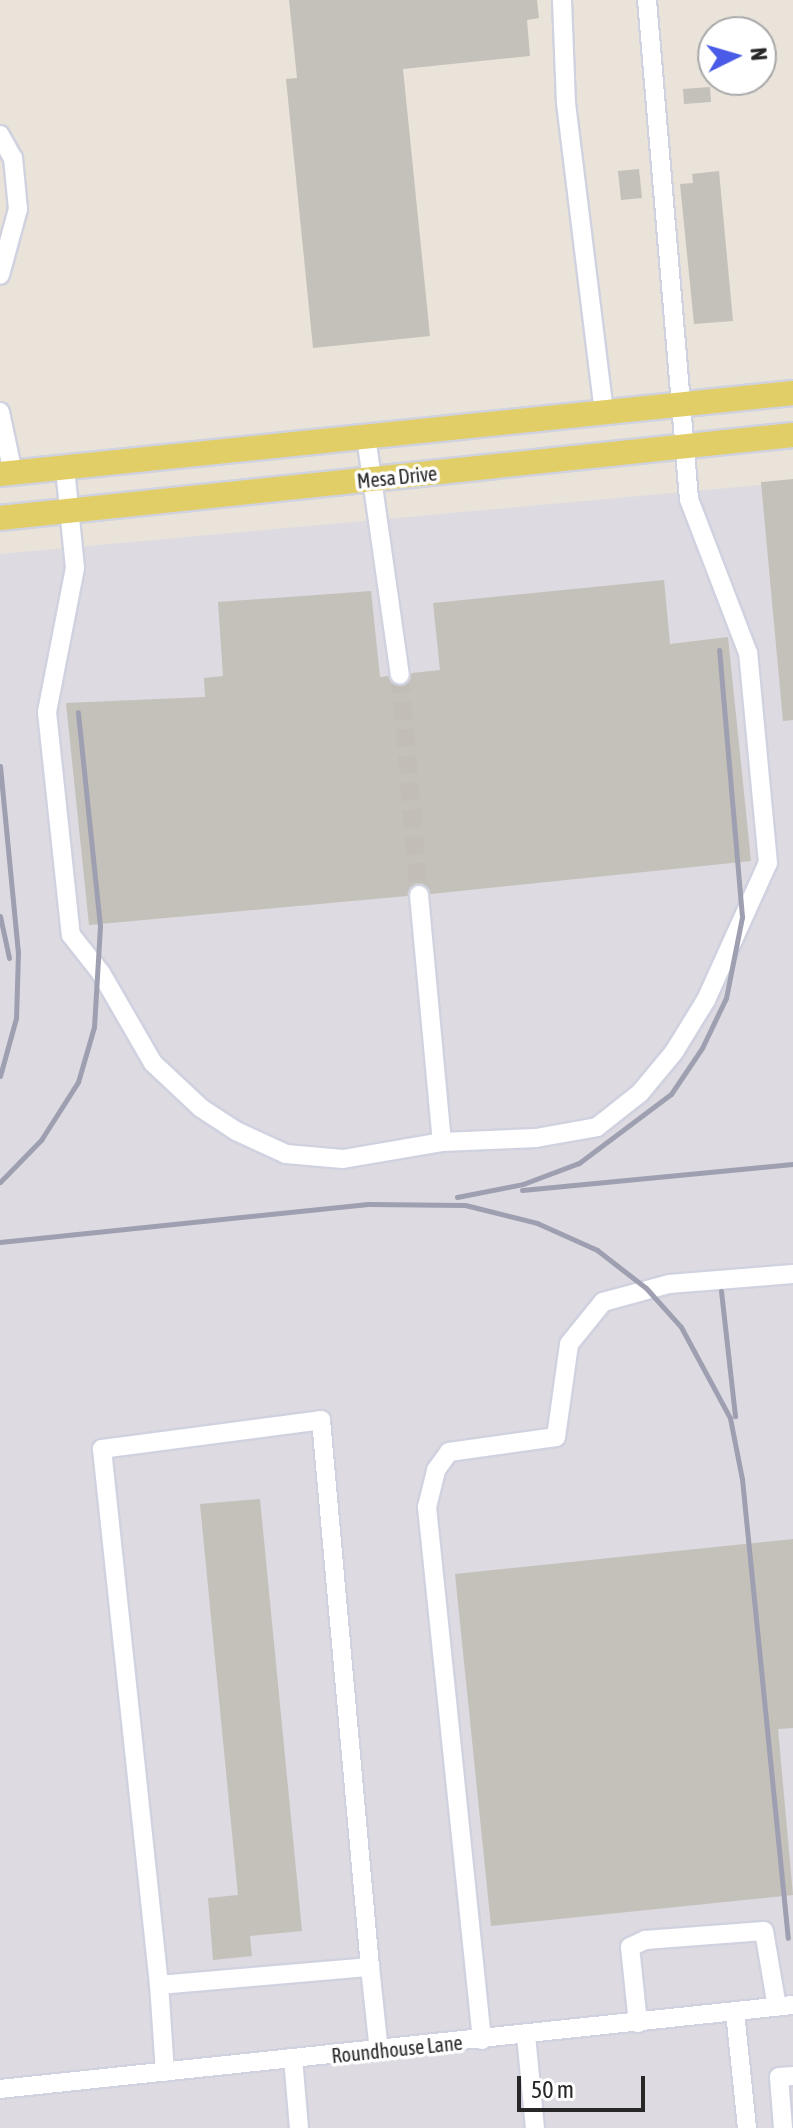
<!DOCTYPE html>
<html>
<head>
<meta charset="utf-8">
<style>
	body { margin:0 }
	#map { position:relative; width:793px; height:2128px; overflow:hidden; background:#e9e3da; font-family:"Asap Condensed",sans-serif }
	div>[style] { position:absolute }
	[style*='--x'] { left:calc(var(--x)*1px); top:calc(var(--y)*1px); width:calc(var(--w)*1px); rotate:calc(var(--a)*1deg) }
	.industrial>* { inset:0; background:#dddae1 }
	.building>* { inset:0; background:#c4c0ba }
	.minor-tunnel>* { height:18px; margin-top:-9px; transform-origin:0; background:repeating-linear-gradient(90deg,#c2bdb6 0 18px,transparent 0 27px) }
	.roads { filter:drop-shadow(2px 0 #d0d2df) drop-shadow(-2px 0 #d0d2df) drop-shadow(0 2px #d0d2df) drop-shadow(0 -2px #d0d2df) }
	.minor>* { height:18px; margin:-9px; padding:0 9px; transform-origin:9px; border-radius:9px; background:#fff }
	.major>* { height:24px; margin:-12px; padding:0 12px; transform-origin:12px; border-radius:12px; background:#e2ce66 }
	.rail>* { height:5px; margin:-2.5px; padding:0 2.5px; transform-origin:2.5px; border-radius:2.5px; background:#9e9fb0 }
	span { translate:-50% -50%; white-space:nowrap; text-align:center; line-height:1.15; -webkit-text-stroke:7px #fff; paint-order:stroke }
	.street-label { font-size:20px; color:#272727 }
	.north { position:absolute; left:697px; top:16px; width:80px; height:80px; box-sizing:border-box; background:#fff; border:2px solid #a9a9a9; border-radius:50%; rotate:85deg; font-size:22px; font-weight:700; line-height:32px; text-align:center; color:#272727 }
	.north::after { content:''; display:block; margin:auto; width:28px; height:36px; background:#495be7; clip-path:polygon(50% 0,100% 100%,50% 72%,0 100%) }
	.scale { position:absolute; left:517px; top:2076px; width:128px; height:36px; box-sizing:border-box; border:4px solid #272727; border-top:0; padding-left:10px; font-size:24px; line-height:28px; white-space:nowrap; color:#272727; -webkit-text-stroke:6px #fff; paint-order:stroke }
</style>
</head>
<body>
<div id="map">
	<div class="industrial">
		<i style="clip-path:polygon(793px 482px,793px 2128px,0 2128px,0 554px)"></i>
	</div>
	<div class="building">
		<i style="clip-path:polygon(289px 0,537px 0,539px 18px,527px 20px,530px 56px,403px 69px,430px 336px,313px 348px,286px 79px,297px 78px)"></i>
		<i style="clip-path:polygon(710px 87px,711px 102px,684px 104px,683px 89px)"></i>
		<i style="clip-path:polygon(639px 169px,642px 198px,621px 200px,618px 171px)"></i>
		<i style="clip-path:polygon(719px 171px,733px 321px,694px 324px,680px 184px,693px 183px,692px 174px)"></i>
		<i style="clip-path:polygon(793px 479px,793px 720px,783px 721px,761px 482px)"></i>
		<i style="clip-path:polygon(664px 580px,670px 644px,728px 637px,751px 861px,431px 894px,417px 883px,407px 896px,89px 925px,66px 703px,205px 697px,204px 678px,223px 676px,218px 602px,371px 591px,380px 677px,388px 676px,401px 687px,412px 673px,440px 670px,433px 603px)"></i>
		<i style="clip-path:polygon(260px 1499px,302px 1931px,250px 1936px,252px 1956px,213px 1960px,208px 1898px,238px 1895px,200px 1504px)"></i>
		<i style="clip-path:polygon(793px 1539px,793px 1728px,778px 1729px,793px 1895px,491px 1926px,455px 1574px)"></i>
	</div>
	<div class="minor-tunnel">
		<i style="--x:400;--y:675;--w:221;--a:85.1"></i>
	</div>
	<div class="roads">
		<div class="minor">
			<i style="--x:562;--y:0;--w:103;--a:87.8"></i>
			<i style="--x:566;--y:103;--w:311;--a:83"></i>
			<i style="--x:0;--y:135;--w:26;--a:61"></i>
			<i style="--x:13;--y:158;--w:51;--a:84.4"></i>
			<i style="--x:18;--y:209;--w:68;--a:105.3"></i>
			<i style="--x:0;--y:412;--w:62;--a:78"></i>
			<i style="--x:366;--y:437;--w:240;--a:81.9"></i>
			<i style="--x:65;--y:468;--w:100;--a:84.3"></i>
			<i style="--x:75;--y:568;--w:147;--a:101"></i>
			<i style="--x:47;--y:712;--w:224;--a:83.9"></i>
			<i style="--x:71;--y:935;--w:48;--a:51.7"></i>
			<i style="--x:101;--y:973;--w:104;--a:60"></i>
			<i style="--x:153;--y:1063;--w:66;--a:43.2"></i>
			<i style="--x:201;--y:1108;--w:42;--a:33.3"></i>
			<i style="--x:236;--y:1131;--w:55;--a:24.7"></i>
			<i style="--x:286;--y:1154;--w:57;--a:5"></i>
			<i style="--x:343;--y:1159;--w:100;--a:-9.7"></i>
			<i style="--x:442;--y:1142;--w:94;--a:-2.4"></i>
			<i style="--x:536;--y:1138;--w:62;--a:-10.2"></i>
			<i style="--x:597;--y:1127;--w:55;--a:-38.3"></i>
			<i style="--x:640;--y:1093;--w:53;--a:-50.3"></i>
			<i style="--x:674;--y:1052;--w:61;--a:-58.4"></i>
			<i style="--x:706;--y:1000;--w:150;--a:-65.7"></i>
			<i style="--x:768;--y:863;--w:211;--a:-95.4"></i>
			<i style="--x:748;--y:653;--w:165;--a:-111"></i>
			<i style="--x:689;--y:499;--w:501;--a:-94.81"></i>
			<i style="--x:419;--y:895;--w:248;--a:84.7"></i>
			<i style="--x:159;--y:1985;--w:539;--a:-96.07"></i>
			<i style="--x:102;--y:1449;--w:221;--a:-7.5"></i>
			<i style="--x:321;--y:1420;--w:549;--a:84.88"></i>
			<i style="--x:735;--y:2012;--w:117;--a:84.1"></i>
			<i style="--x:638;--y:2023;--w:76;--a:-96"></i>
			<i style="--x:630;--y:1947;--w:17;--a:-25"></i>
			<i style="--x:645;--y:1940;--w:119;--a:-4.3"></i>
			<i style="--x:764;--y:1931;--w:77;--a:80.3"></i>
			<i style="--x:526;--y:2035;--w:93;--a:84.5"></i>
			<i style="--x:482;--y:2040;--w:536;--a:-95.89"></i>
			<i style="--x:427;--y:1507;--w:38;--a:-76"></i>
			<i style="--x:436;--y:1470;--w:22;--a:-54"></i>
			<i style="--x:449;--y:1452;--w:108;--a:-8"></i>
			<i style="--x:556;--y:1437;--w:94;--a:-82"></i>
			<i style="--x:569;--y:1344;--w:54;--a:-51"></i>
			<i style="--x:603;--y:1302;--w:68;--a:-15.3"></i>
			<i style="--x:669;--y:1284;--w:124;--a:-4.6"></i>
			<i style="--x:293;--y:2058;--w:70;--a:85.1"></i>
			<i style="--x:165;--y:2072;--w:87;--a:-93.9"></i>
			<i style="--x:159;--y:1985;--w:212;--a:-4.9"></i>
			<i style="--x:370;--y:1967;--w:84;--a:83.9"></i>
			<i style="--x:0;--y:2089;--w:797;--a:-6.05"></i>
			<i style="--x:783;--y:2128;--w:51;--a:-94.5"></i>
			<i style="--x:779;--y:2077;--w:14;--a:-4"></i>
		</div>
		<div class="major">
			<i style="--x:0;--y:474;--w:797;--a:-5.83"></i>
			<i style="--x:0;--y:518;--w:797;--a:-5.98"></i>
		</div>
	</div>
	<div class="rail">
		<i style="--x:0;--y:766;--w:187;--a:84.5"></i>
		<i style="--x:18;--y:952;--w:66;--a:91.7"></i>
		<i style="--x:16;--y:1018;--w:60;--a:105.4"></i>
		<i style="--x:0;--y:916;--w:43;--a:77.9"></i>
		<i style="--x:0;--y:1182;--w:59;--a:-45.7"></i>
		<i style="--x:41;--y:1140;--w:69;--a:-57.5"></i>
		<i style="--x:78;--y:1082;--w:57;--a:-73.8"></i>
		<i style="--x:94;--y:1027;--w:101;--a:-86.6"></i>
		<i style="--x:100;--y:926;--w:215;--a:-95.9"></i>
		<i style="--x:522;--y:1190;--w:272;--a:-5.5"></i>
		<i style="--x:457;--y:1197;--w:67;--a:-11.1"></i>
		<i style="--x:523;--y:1184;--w:60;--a:-20.6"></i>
		<i style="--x:579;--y:1163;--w:115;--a:-36.9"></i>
		<i style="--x:671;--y:1094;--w:55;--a:-56"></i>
		<i style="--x:702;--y:1048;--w:55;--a:-64.4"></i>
		<i style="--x:726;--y:998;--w:83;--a:-78.8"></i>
		<i style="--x:742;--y:917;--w:268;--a:-94.9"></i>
		<i style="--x:0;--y:1242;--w:370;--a:-5.9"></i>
		<i style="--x:368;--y:1204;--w:97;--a:0.6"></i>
		<i style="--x:465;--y:1205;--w:74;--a:14"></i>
		<i style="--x:537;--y:1223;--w:66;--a:24.2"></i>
		<i style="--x:597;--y:1250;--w:62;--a:37.8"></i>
		<i style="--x:646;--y:1288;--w:52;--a:48.1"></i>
		<i style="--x:681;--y:1327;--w:103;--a:61.7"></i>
		<i style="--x:730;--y:1418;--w:62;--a:78.9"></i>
		<i style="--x:742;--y:1479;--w:461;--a:84.3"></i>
		<i style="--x:721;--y:1291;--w:126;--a:83.6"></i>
	</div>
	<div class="street-label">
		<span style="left:397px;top:477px;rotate:-6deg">Mesa Drive</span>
		<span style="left:397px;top:2049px;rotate:-6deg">Roundhouse Lane</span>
	</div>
	<div class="north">N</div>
	<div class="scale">50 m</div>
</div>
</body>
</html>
